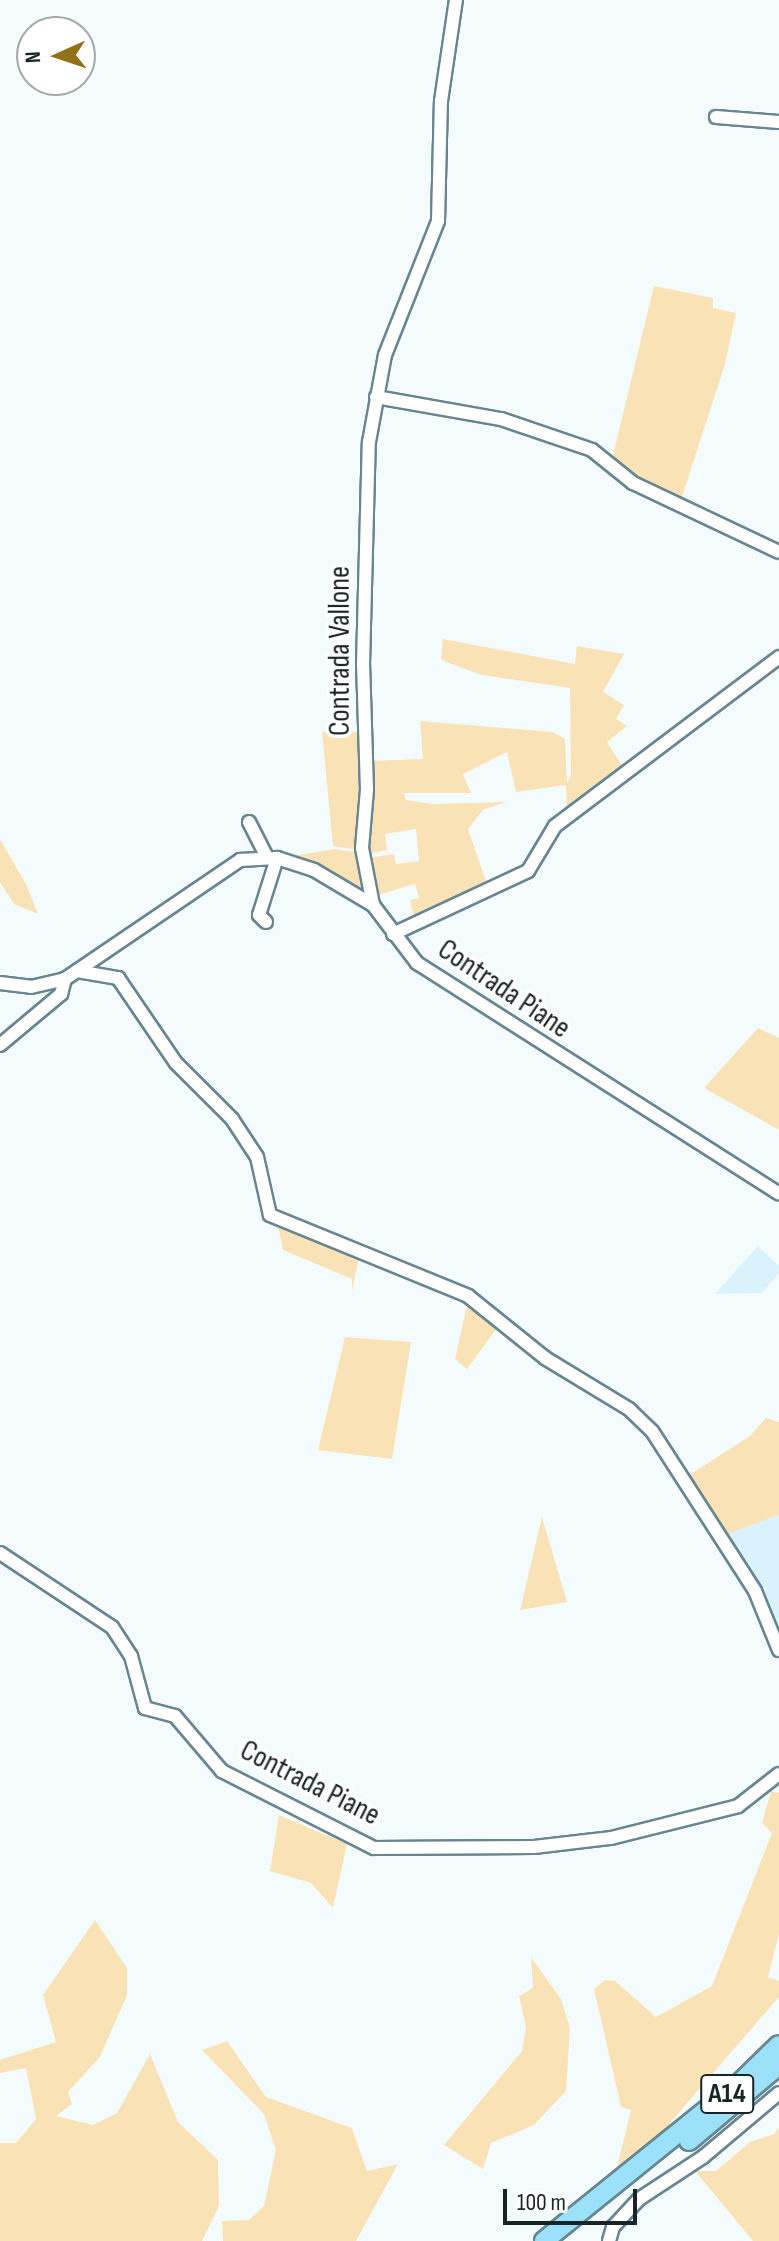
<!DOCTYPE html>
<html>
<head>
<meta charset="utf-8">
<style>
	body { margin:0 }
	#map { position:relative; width:779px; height:2241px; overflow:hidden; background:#f4fbfd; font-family:"Sofia Sans Condensed",sans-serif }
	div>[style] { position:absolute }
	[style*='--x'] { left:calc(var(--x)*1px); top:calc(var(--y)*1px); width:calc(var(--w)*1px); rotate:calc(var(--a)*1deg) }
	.built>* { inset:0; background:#daf2fc }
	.green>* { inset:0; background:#f9e3b6 }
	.roads { filter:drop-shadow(2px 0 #678691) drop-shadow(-2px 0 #678691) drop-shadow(0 2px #678691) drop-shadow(0 -2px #678691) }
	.minor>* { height:12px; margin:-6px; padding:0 6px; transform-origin:6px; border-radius:6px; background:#fff }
	.highway>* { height:18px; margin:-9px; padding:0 9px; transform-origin:9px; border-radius:9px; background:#9be1fa }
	span { translate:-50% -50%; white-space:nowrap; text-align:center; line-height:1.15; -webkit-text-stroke:7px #fff; paint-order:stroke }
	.shield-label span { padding:2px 6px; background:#fff; border:2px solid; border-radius:6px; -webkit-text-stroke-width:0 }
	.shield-label { font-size:28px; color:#172428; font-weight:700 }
	.street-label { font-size:30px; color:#172428 }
	.north { position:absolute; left:16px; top:16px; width:80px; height:80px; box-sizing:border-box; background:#fff; border:2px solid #a2a7a9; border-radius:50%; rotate:267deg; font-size:22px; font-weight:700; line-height:32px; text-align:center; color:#172428 }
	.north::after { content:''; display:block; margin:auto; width:28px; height:36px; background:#927017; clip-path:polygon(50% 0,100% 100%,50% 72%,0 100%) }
	.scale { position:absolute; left:503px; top:2189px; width:134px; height:36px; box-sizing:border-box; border:4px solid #172428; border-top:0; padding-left:10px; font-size:24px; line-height:28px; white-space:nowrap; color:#172428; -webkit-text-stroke:6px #fff; paint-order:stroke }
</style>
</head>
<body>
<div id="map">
	<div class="built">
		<i style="clip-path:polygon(758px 1246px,779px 1266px,779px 1273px,762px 1293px,715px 1294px)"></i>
		<i style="clip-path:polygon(779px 1515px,779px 1642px,722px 1536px)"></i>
	</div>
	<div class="green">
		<i style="clip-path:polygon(654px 286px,713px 298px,713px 308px,736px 313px,725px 364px,679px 506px,626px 477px,612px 459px)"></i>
		<i style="clip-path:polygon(443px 639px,575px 664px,577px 646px,624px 654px,603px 692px,624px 705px,616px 719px,627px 726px,607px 742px,625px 770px,567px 814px,566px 785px,516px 792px,507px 752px,463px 774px,471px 793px,404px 793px,406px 800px,432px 804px,506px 802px,483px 810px,468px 829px,489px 890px,415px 921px,410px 900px,419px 898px,415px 884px,378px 895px,369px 858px,394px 854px,396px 864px,419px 861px,416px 829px,385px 834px,387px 850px,367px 854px,372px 761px,423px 759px,420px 721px,553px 732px,565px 739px,567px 783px,571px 775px,570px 688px,482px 675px,446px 662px,441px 659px)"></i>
		<i style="clip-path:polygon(322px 732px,363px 732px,359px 850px,333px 846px)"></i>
		<i style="clip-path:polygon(0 839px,27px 886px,38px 914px,14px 904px,0 882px)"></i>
		<i style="clip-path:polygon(335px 849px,359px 853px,367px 891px,287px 857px)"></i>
		<i style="clip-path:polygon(758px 1028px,779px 1038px,779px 1130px,704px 1088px)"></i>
		<i style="clip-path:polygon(277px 1220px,360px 1253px,352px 1291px,352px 1279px,283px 1250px)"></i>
		<i style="clip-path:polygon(468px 1301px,500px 1324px,467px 1369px,455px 1359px)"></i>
		<i style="clip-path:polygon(345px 1337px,411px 1342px,392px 1459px,318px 1450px)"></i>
		<i style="clip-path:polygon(766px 1418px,779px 1422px,779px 1515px,722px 1536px,685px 1478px,750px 1436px)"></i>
		<i style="clip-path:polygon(542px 1517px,567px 1602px,520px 1610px)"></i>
		<i style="clip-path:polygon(771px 1791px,779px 1793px,779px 1934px,768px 1977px,779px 1981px,779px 1997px,670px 2123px,671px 2130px,615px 2175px,631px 2110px,621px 2107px,594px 1989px,605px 1980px,615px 1981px,656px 2017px,712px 1986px,772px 1833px,762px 1823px)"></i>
		<i style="clip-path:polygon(279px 1815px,347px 1844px,333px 1908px,311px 1883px,270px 1871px)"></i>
		<i style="clip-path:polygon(95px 1920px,127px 1968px,127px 1995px,100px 2057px,68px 2092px,72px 2104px,56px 2116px,93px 2125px,117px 2113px,150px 2054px,178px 2122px,218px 2160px,219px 2206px,202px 2241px,0 2241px,0 2143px,16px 2143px,36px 2119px,26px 2068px,0 2073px,0 2060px,56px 2042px,43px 1995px)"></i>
		<i style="clip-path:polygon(531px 1957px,561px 1999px,570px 2028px,566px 2091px,534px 2125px,491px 2143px,483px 2169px,444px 2145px,522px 2051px,526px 2027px,519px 1996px,533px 1988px)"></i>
		<i style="clip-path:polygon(227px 2041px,266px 2097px,352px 2128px,367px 2171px,398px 2164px,356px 2241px,223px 2241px,222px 2221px,249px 2220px,264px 2206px,276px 2150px,264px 2114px,202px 2050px)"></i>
		<i style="clip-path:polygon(779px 2127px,779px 2241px,753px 2241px,695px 2171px,716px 2171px,750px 2142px,774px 2134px)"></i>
	</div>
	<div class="roads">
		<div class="minor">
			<i style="--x:716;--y:117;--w:63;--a:4.5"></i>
			<i style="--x:376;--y:397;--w:127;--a:10"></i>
			<i style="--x:501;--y:419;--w:96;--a:18.8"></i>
			<i style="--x:592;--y:450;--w:53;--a:38.8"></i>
			<i style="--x:633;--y:483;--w:161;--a:25.3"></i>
			<i style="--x:249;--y:822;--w:39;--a:63"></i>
			<i style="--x:373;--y:905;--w:58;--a:-100.9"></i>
			<i style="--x:362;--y:848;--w:58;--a:-85.1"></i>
			<i style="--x:367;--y:790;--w:126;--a:-91.8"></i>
			<i style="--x:363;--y:664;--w:222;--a:-88.5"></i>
			<i style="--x:369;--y:442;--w:88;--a:-79.6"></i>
			<i style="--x:385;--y:355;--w:144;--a:-68.4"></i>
			<i style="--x:438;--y:221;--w:120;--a:-88.6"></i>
			<i style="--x:441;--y:101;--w:102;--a:-81.6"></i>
			<i style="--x:266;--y:922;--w:10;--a:-135"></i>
			<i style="--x:259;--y:915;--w:60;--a:-72.5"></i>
			<i style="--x:393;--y:934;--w:149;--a:-25"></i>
			<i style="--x:528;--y:871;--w:52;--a:-59"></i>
			<i style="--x:555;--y:826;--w:281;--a:-37"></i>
			<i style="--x:77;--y:971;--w:42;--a:9.7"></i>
			<i style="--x:118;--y:978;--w:103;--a:55.7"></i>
			<i style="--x:176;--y:1063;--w:79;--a:45"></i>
			<i style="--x:232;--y:1119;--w:45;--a:56.7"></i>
			<i style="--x:257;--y:1157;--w:59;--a:77.4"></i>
			<i style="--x:270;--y:1215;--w:214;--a:22.2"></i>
			<i style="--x:468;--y:1296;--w:99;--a:38.8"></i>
			<i style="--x:545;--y:1358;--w:98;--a:31.3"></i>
			<i style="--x:629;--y:1409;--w:32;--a:44"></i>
			<i style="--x:652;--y:1431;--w:190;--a:57.2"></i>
			<i style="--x:755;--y:1591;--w:64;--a:67.9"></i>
			<i style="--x:0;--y:983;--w:31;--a:7"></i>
			<i style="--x:31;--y:987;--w:35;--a:-13"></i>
			<i style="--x:65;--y:979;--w:212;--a:-34.2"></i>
			<i style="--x:240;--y:860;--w:37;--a:-3"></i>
			<i style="--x:277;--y:858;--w:39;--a:18"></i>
			<i style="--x:314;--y:870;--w:69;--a:30.7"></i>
			<i style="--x:373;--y:905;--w:73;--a:52.8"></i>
			<i style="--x:417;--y:963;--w:429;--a:32.5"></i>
			<i style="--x:0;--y:1045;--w:80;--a:-39.9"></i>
			<i style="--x:61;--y:994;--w:16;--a:-75"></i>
			<i style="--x:0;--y:1553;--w:134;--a:33.5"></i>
			<i style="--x:112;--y:1627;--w:35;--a:57"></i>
			<i style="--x:131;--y:1656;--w:54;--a:74.9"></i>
			<i style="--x:145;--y:1708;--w:31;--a:15"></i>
			<i style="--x:175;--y:1716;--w:72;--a:49.5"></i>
			<i style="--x:222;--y:1771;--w:170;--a:26.9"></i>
			<i style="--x:374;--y:1848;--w:160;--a:-0.4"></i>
			<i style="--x:534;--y:1847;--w:78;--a:-6.7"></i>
			<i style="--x:611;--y:1838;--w:131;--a:-14.1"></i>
			<i style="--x:738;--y:1806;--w:52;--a:-38"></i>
			<i style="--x:609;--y:2241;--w:15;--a:-74"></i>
			<i style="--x:613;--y:2227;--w:38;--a:-47"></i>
			<i style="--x:639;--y:2199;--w:77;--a:-33.3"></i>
			<i style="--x:703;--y:2157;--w:99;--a:-40.1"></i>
		</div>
		<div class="highway">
			<i style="--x:689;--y:2141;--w:118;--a:-40.2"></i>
			<i style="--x:544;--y:2241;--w:252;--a:-38.9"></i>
			<i style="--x:740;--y:2083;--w:54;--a:-44.3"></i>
		</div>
	</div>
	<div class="shield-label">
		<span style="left:727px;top:2094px">A14</span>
	</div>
	<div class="street-label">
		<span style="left:340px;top:651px;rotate:-90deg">Contrada Vallone</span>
		<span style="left:504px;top:989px;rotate:34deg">Contrada Piane</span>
		<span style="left:310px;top:1783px;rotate:27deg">Contrada Piane</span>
	</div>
	<div class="north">N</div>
	<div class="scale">100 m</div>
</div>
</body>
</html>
